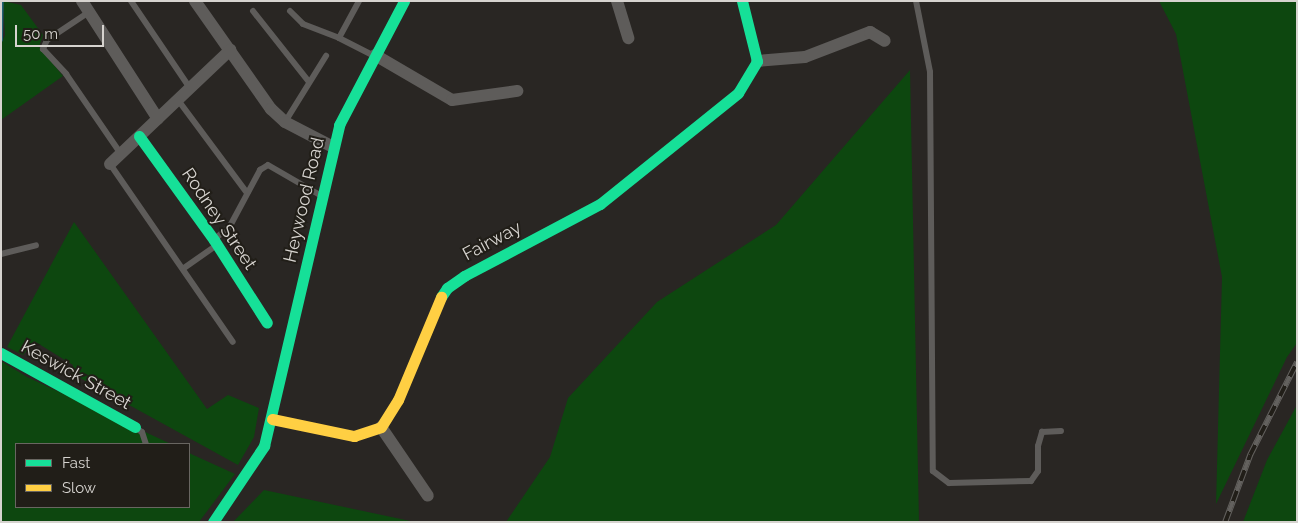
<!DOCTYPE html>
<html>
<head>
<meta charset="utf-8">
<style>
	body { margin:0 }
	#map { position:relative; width:1298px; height:523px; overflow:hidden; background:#292623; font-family:Raleway,sans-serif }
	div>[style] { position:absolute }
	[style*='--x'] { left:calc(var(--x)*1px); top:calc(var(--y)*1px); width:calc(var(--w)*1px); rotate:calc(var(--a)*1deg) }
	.green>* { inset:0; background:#0d470f }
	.stream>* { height:4px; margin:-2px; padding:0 2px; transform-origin:2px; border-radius:2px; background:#216475 }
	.lane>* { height:6px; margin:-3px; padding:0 3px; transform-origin:3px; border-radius:3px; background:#5e5c5a }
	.street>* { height:12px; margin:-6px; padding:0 6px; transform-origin:6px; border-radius:6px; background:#5e5c5a }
	.fast>* { height:11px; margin:-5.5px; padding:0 5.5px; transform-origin:5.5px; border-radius:5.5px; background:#16e098 }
	.slow>* { height:11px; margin:-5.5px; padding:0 5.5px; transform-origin:5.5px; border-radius:5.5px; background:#ffcf43 }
	.rail>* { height:5.5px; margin-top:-2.75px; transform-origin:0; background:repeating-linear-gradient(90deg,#211e18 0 11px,#63615e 0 22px); box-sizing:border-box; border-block:1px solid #63615e }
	span { translate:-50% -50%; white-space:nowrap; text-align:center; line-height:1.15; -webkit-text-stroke:4px #211e18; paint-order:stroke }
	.street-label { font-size:18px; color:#d6d3cf }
	.frame { position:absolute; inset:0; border:2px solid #d6d3cf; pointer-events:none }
	.legend { position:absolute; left:15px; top:443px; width:175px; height:65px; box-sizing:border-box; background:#211e18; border:1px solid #696661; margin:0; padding:6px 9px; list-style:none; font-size:15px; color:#d6d3cf }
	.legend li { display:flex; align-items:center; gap:10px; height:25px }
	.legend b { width:25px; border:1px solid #696661 }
	.scale { position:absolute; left:15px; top:25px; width:89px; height:22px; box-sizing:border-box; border:2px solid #d6d3cf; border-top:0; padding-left:6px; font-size:15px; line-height:18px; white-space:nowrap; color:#d6d3cf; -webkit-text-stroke:4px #211e18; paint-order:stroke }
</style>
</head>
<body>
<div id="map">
	<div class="green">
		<i style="clip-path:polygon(3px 1px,21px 5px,43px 35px,39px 47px,63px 76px,1px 120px,1px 44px,5px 35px)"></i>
		<i style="clip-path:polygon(1159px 1px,1297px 1px,1297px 343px,1287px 357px,1216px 504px,1222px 277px,1176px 34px)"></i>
		<i style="clip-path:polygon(910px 70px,919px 522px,506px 522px,550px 457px,568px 398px,657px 302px,776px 225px)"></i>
		<i style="clip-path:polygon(74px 222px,207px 409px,228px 395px,259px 408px,254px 437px,238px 465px,71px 373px,73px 365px,34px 341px,23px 355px,7px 347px)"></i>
		<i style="clip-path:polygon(1px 361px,27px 377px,171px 444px,16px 444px,16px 507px,189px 507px,189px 453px,235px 474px,199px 522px,1px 522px)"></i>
		<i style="clip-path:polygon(1297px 405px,1297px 522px,1243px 522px,1267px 460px)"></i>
		<i style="clip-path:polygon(264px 490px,415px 522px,233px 522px)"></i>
	</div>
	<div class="stream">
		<i style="--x:1;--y:40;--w:39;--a:-89"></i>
	</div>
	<div class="lane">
		<i style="--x:131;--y:1;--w:105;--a:55.9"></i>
		<i style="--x:359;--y:1;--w:42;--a:118.4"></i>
		<i style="--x:339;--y:38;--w:38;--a:27"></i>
		<i style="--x:916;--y:1;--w:72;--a:78.8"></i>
		<i style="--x:930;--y:72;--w:399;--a:89.6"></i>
		<i style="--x:933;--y:471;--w:20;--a:37"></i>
		<i style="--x:949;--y:483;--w:82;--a:-1.4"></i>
		<i style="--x:1031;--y:481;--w:12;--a:-55"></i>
		<i style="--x:1038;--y:471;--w:25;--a:-90"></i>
		<i style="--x:1038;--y:446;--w:15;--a:-74"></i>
		<i style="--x:1042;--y:432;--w:19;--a:-3"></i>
		<i style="--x:253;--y:11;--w:90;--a:51.7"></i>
		<i style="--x:290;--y:11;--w:18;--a:45"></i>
		<i style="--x:303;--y:24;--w:39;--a:21"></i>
		<i style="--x:89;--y:12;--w:50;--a:146.3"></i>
		<i style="--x:47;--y:40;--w:10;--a:114"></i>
		<i style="--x:43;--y:49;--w:34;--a:47"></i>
		<i style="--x:66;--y:74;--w:97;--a:55.5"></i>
		<i style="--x:178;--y:100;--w:116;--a:53.4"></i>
		<i style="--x:285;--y:122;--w:78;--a:-58.2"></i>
		<i style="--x:110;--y:164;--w:216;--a:55.4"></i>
		<i style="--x:216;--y:238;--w:18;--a:-41"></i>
		<i style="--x:230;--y:226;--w:64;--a:-61.8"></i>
		<i style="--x:260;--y:170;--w:9;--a:-32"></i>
		<i style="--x:268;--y:165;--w:60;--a:30"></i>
		<i style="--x:1;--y:254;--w:36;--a:-14"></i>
		<i style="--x:184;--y:268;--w:39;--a:-35"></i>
		<i style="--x:136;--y:428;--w:7;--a:34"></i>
		<i style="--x:142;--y:432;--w:13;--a:72"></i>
	</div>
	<div class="street">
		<i style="--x:82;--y:1;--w:140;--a:57.2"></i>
		<i style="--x:195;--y:1;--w:132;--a:54.9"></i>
		<i style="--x:271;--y:109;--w:19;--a:43"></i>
		<i style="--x:285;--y:122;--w:54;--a:27.5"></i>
		<i style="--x:617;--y:1;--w:39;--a:73"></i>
		<i style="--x:375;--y:55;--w:89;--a:30.3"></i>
		<i style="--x:452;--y:100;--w:66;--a:-7.9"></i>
		<i style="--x:757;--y:61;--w:48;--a:-4.8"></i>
		<i style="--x:805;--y:57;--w:70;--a:-21"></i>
		<i style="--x:870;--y:32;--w:17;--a:31"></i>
		<i style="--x:110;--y:164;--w:166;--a:-43.5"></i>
		<i style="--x:381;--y:427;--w:83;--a:55.7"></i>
	</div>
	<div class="fast">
		<i style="--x:139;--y:136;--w:128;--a:54.2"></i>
		<i style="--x:214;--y:240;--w:98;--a:57.4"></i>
		<i style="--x:441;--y:297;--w:11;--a:-56"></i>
		<i style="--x:447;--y:288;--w:21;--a:-35"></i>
		<i style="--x:464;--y:276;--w:154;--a:-27.9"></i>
		<i style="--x:600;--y:204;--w:177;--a:-38.8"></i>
		<i style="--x:738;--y:93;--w:37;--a:-59"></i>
		<i style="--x:757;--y:61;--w:62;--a:-104"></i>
		<i style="--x:1;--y:353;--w:153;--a:28.9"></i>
		<i style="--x:213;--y:522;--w:92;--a:-56.1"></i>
		<i style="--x:264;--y:446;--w:330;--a:-76.8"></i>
		<i style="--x:339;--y:125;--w:140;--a:-62.3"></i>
	</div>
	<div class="slow">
		<i style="--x:272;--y:419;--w:84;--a:11.7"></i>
		<i style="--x:354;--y:436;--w:28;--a:-18"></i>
		<i style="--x:381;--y:427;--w:32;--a:-58"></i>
		<i style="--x:398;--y:400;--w:112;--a:-67.3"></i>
	</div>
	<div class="rail">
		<i style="--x:1225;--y:522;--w:72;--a:-69.5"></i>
		<i style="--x:1250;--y:455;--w:104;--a:-63.2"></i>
	</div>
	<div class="street-label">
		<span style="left:304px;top:200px;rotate:-77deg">Heywood Road</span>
		<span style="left:219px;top:219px;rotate:56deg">Rodney Street</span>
		<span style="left:492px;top:241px;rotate:-28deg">Fairway</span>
		<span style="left:76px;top:375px;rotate:29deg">Keswick Street</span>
	</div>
	<div class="frame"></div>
	<ul class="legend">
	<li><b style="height:6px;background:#16e098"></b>Fast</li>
	<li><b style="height:6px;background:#ffcf43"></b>Slow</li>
	</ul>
	<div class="scale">50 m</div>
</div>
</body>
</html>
